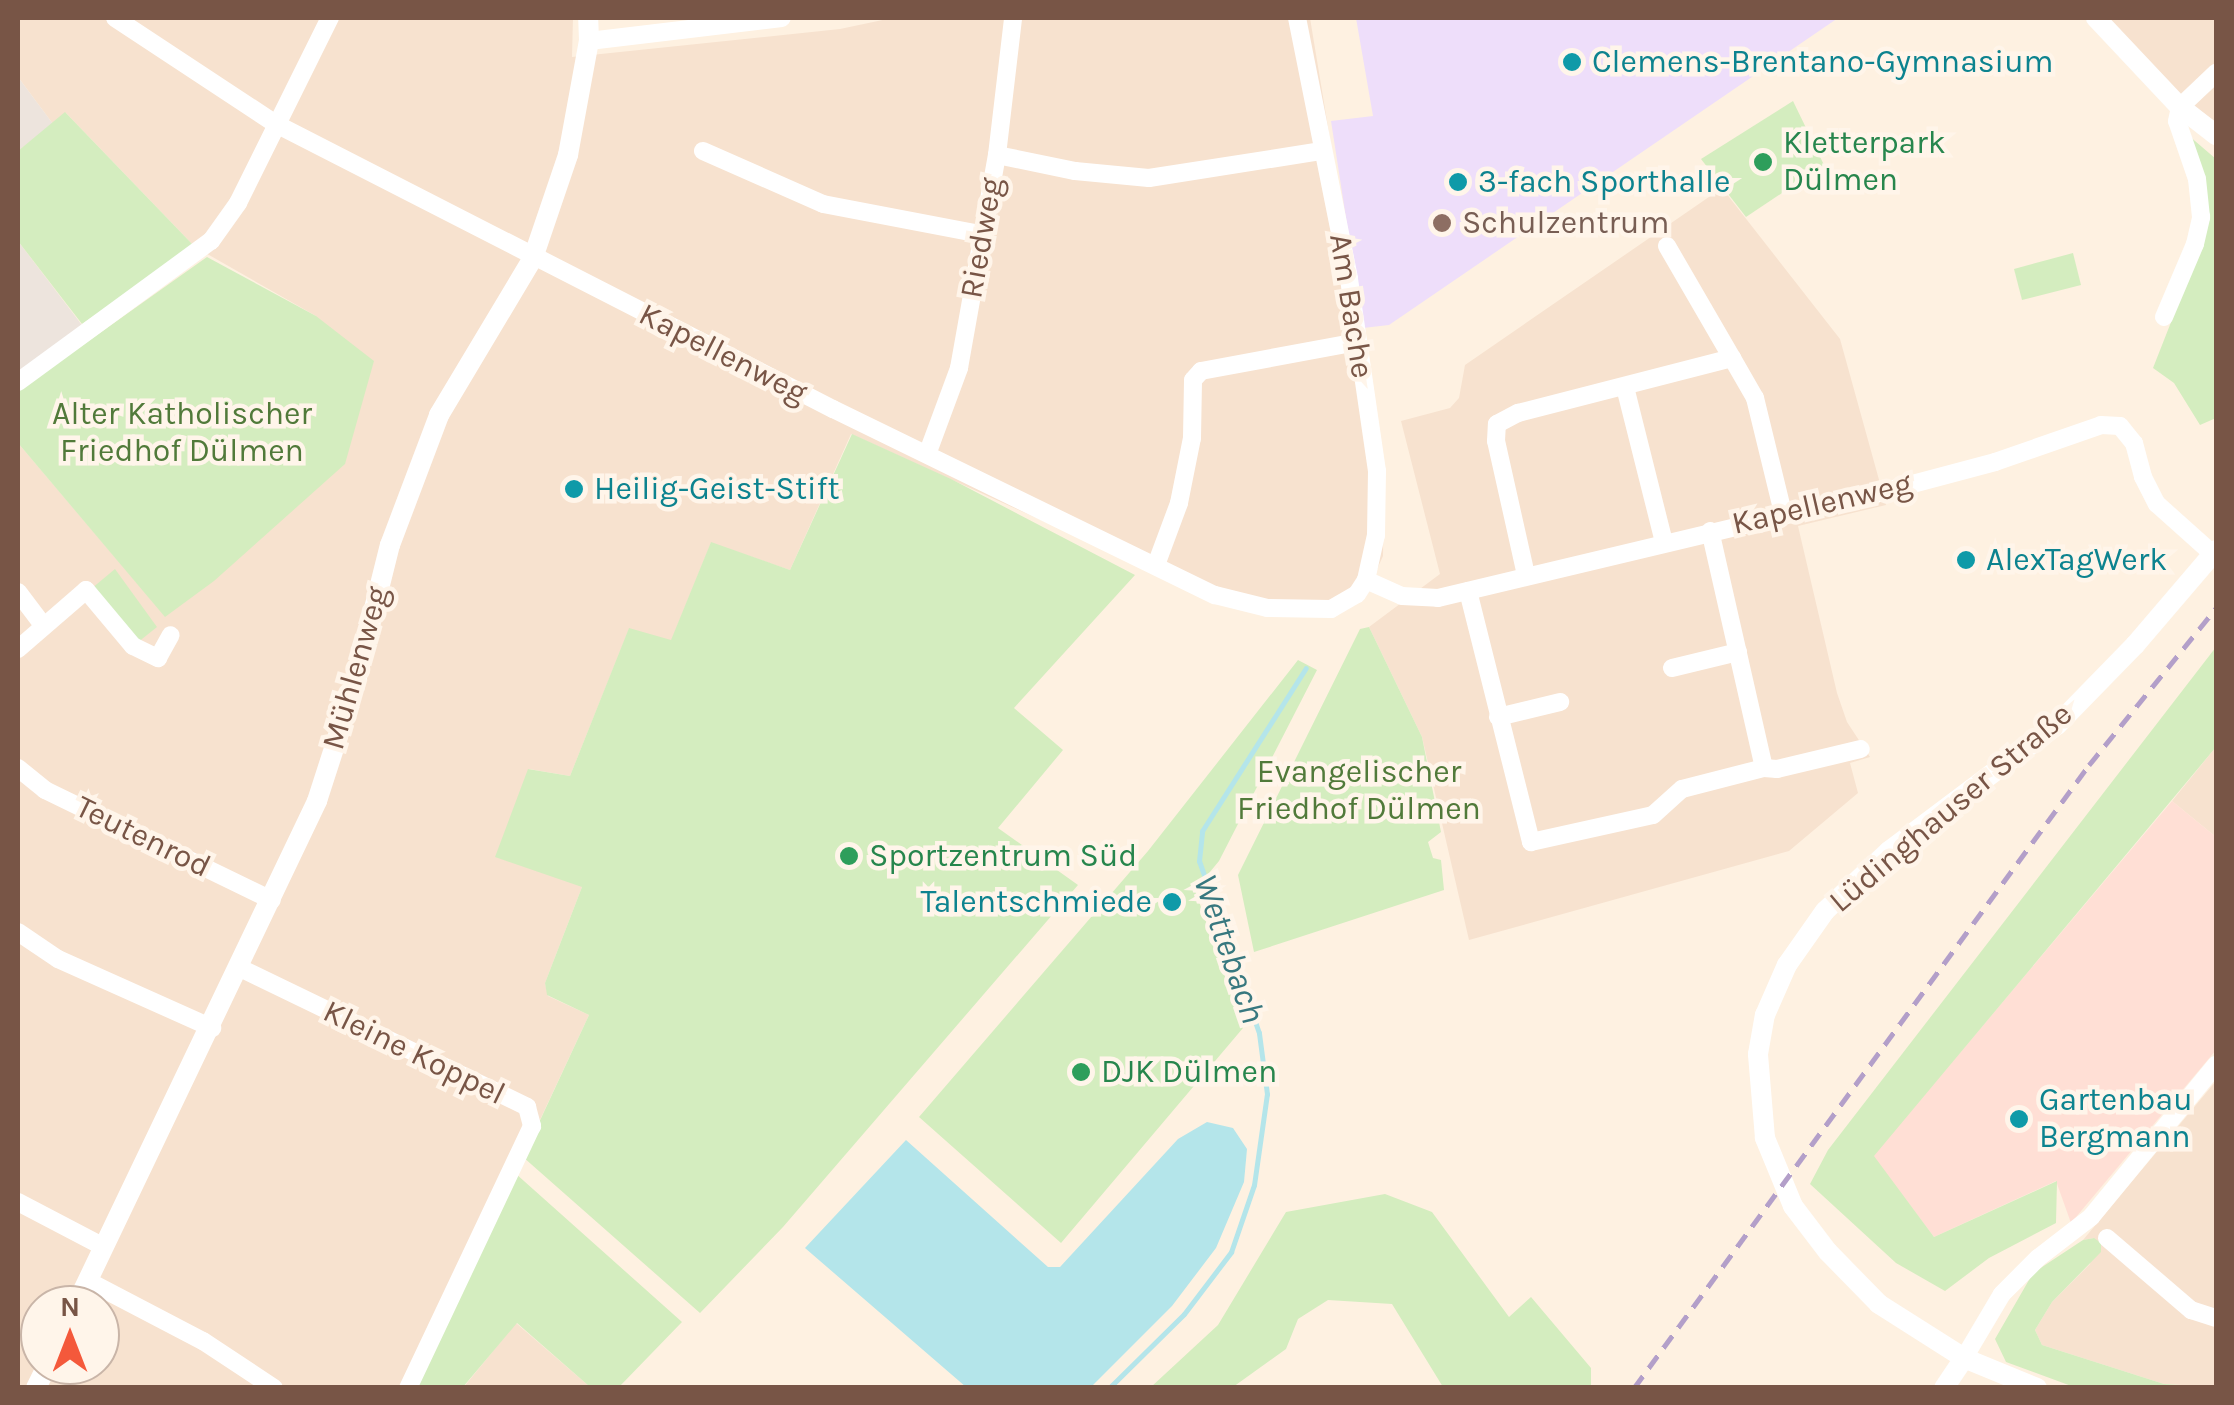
<!DOCTYPE html>
<html>
<head>
<meta charset="utf-8">
<style>
	body { margin:0 }
	#map { position:relative; width:2234px; height:1405px; overflow:hidden; background:#fef1e1; font-family:Karla,sans-serif }
	div>[style] { position:absolute }
	[style*='--x'] { left:calc(var(--x)*1px); top:calc(var(--y)*1px); width:calc(var(--w)*1px); rotate:calc(var(--a)*1deg) }
	.residential>* { inset:0; background:#f7e2cf }
	.commercial>* { inset:0; background:#ffdfd5 }
	.industrial>* { inset:0; background:#ede4dd }
	.education>* { inset:0; background:#eedefa }
	.green>* { inset:0; background:#d4edbf }
	.water>* { inset:0; background:#b4e5ea }
	.stream>* { height:5px; margin:-2.5px; padding:0 2.5px; transform-origin:2.5px; border-radius:2.5px; background:#b4e5ea }
	.minor>* { height:18px; margin:-9px; padding:0 9px; transform-origin:9px; border-radius:9px; background:#fff }
	.tertiary>* { height:20px; margin:-10px; padding:0 10px; transform-origin:10px; border-radius:10px; background:#fff }
	.rail>* { height:5px; margin-top:-2.5px; transform-origin:0; background:repeating-linear-gradient(90deg,#b39fc9 0 15px,transparent 0 25px) }
	.dots>* { width:28px; height:28px; translate:-50% -50%; box-sizing:border-box; border:5px solid #fff5ea; border-radius:50% }
	span { translate:-50% -50%; white-space:nowrap; text-align:center; line-height:1.15; -webkit-text-stroke:9px #fff5ea; paint-order:stroke }
	.culture-label { font-size:32px; color:#0d838f }
	.left { translate:0 -50%; text-align:left }
	.right { translate:-100% -50%; text-align:right }
	.leisure-label { font-size:32px; color:#27864d }
	.education-label { font-size:32px; color:#785e54 }
	.street-label { font-size:32px; color:#785546 }
	.park-label { font-size:32px; color:#517a3a }
	.water-label { font-size:35px; color:#38787f; font-style:italic }
	.frame { position:absolute; inset:0; border:20px solid #785546; pointer-events:none }
	.north { position:absolute; left:20px; top:1285px; width:100px; height:100px; box-sizing:border-box; background:#fff5ea; border:2px solid #c9b5a8; border-radius:50%; rotate:0deg; font-size:28px; font-weight:700; line-height:40px; text-align:center; color:#785546 }
	.north::after { content:''; display:block; margin:auto; width:35px; height:45px; background:#f4593b; clip-path:polygon(50% 0,100% 100%,50% 72%,0 100%) }
</style>
</head>
<body>
<div id="map">
	<div class="residential">
		<i style="clip-path:polygon(evenodd,18px 18px,573px 18px,572px 57px,840px 29px,892px 18px,1310px 18px,1384px 466px,1383px 556px,1365px 596px,1267px 613px,1142px 566px,851px 434px,790px 570px,711px 543px,671px 641px,629px 629px,570px 776px,529px 769px,582px 887px,545px 983px,548px 996px,589px 1015px,415px 1387px,18px 1387px,18px 443px,165px 616px,316px 316px,195px 247px,66px 113px,53px 124px,18px 77px,18px 18px,40px 1305px,100px 1305px,100px 1365px,40px 1365px,40px 1305px)"></i>
		<i style="clip-path:polygon(2108px 18px,2216px 18px,2216px 122px,2178px 95px)"></i>
		<i style="clip-path:polygon(1722px 188px,1840px 339px,1886px 505px,1798px 526px,1837px 693px,1847px 722px,1870px 757px,1850px 763px,1858px 793px,1789px 851px,1469px 940px,1422px 737px,1369px 627px,1440px 574px,1401px 421px,1450px 408px,1459px 398px,1465px 365px)"></i>
		<i style="clip-path:polygon(2216px 747px,2216px 837px,2172px 801px)"></i>
		<i style="clip-path:polygon(2216px 1081px,2216px 1387px,2164px 1384px,2042px 1345px,2035px 1330px,2052px 1302px,2090px 1264px,2094px 1238px,2083px 1240px)"></i>
		<i style="clip-path:polygon(516px 1323px,590px 1387px,463px 1388px)"></i>
	</div>
	<div class="commercial">
		<i style="clip-path:polygon(2172px 801px,2216px 837px,2216px 1050px,2071px 1223px,2056px 1181px,1934px 1237px,1873px 1156px)"></i>
	</div>
	<div class="industrial">
		<i style="clip-path:polygon(18px 77px,53px 124px,18px 151px)"></i>
		<i style="clip-path:polygon(18px 241px,91px 337px,18px 391px)"></i>
	</div>
	<div class="education">
		<i style="clip-path:polygon(1356px 18px,1838px 18px,1389px 325px,1363px 328px,1331px 121px,1373px 116px)"></i>
	</div>
	<div class="green">
		<i style="clip-path:polygon(1793px 101px,1824px 165px,1746px 217px,1701px 159px)"></i>
		<i style="clip-path:polygon(65px 112px,195px 247px,82px 324px,18px 241px,18px 151px)"></i>
		<i style="clip-path:polygon(2188px 135px,2216px 159px,2216px 418px,2200px 425px,2174px 383px,2153px 368px,2201px 246px)"></i>
		<i style="clip-path:polygon(2073px 253px,2081px 285px,2022px 300px,2014px 269px)"></i>
		<i style="clip-path:polygon(207px 257px,316px 316px,374px 361px,345px 464px,214px 581px,165px 617px,18px 443px,18px 391px)"></i>
		<i style="clip-path:polygon(852px 434px,951px 479px,1135px 575px,1014px 708px,1063px 750px,998px 828px,1078px 885px,783px 1227px,700px 1313px,523px 1157px,589px 1015px,547px 995px,545px 983px,582px 887px,495px 857px,528px 769px,570px 776px,629px 628px,671px 640px,711px 542px,790px 570px)"></i>
		<i style="clip-path:polygon(115px 569px,157px 627px,137px 643px,91px 589px)"></i>
		<i style="clip-path:polygon(1369px 627px,1422px 737px,1441px 832px,1428px 842px,1433px 858px,1441px 860px,1444px 890px,1254px 952px,1238px 875px,1360px 629px)"></i>
		<i style="clip-path:polygon(2216px 647px,2216px 747px,1874px 1156px,1934px 1237px,2057px 1181px,2056px 1223px,1989px 1258px,1945px 1291px,1896px 1263px,1810px 1184px,1828px 1150px)"></i>
		<i style="clip-path:polygon(1298px 660px,1317px 670px,1219px 861px,1195px 890px,1243px 1028px,1061px 1243px,919px 1117px,1148px 851px)"></i>
		<i style="clip-path:polygon(515px 1173px,682px 1322px,619px 1387px,590px 1387px,517px 1323px,463px 1387px,415px 1388px)"></i>
		<i style="clip-path:polygon(1385px 1194px,1432px 1212px,1509px 1317px,1531px 1297px,1591px 1368px,1591px 1387px,1443px 1387px,1392px 1304px,1328px 1300px,1298px 1319px,1286px 1349px,1233px 1387px,1151px 1387px,1218px 1325px,1286px 1212px)"></i>
		<i style="clip-path:polygon(2094px 1238px,2101px 1243px,2101px 1252px,2052px 1302px,2035px 1330px,2042px 1345px,2164px 1384px,2207px 1387px,2074px 1387px,2006px 1362px,1995px 1339px,2033px 1273px,2083px 1240px)"></i>
	</div>
	<div class="water">
		<i style="clip-path:polygon(1207px 1122px,1233px 1128px,1247px 1149px,1244px 1182px,1216px 1248px,1172px 1306px,1091px 1387px,966px 1387px,805px 1248px,906px 1140px,1048px 1267px,1060px 1267px,1178px 1139px)"></i>
	</div>
	<div class="stream">
		<i style="--x:1109;--y:1388;--w:105;--a:-44.6"></i>
		<i style="--x:1184;--y:1314;--w:78;--a:-52.8"></i>
		<i style="--x:1231;--y:1252;--w:71;--a:-71.1"></i>
		<i style="--x:1254;--y:1185;--w:92;--a:-81.9"></i>
		<i style="--x:1267;--y:1094;--w:62;--a:-97.5"></i>
		<i style="--x:1259;--y:1033;--w:182;--a:-109.2"></i>
		<i style="--x:1199;--y:861;--w:30;--a:-84"></i>
		<i style="--x:1202;--y:831;--w:193;--a:-57.5"></i>
	</div>
	<div class="minor">
		<i style="--x:115;--y:18;--w:193;--a:33.4"></i>
		<i style="--x:276;--y:124;--w:626;--a:27.1"></i>
		<i style="--x:833;--y:409;--w:425;--a:26"></i>
		<i style="--x:1215;--y:595;--w:54;--a:14"></i>
		<i style="--x:1267;--y:608;--w:64;--a:0.9"></i>
		<i style="--x:1331;--y:609;--w:30;--a:-30"></i>
		<i style="--x:1357;--y:594;--w:17;--a:-57"></i>
		<i style="--x:1366;--y:580;--w:46;--a:-77.5"></i>
		<i style="--x:1376;--y:535;--w:64;--a:-89.1"></i>
		<i style="--x:1377;--y:471;--w:195;--a:-98.3"></i>
		<i style="--x:1349;--y:278;--w:265;--a:-101.3"></i>
		<i style="--x:589;--y:41;--w:194;--a:-6.8"></i>
		<i style="--x:703;--y:151;--w:131;--a:23.8"></i>
		<i style="--x:823;--y:204;--w:160;--a:10.8"></i>
		<i style="--x:997;--y:155;--w:80;--a:11.6"></i>
		<i style="--x:1075;--y:171;--w:74;--a:5.4"></i>
		<i style="--x:1149;--y:178;--w:175;--a:-8.9"></i>
		<i style="--x:1667;--y:246;--w:129;--a:59.9"></i>
		<i style="--x:2164;--y:317;--w:79;--a:-67"></i>
		<i style="--x:2195;--y:244;--w:28;--a:-77"></i>
		<i style="--x:2201;--y:217;--w:38;--a:-96"></i>
		<i style="--x:2197;--y:179;--w:61;--a:-109"></i>
		<i style="--x:2177;--y:121;--w:14;--a:-78"></i>
		<i style="--x:2180;--y:107;--w:50;--a:-43.4"></i>
		<i style="--x:18;--y:382;--w:239;--a:-36.2"></i>
		<i style="--x:211;--y:241;--w:47;--a:-54.6"></i>
		<i style="--x:238;--y:203;--w:207;--a:-63.6"></i>
		<i style="--x:1625;--y:387;--w:160;--a:75.9"></i>
		<i style="--x:928;--y:452;--w:90;--a:-69.7"></i>
		<i style="--x:959;--y:368;--w:216;--a:-79.9"></i>
		<i style="--x:997;--y:155;--w:138;--a:-83.3"></i>
		<i style="--x:1156;--y:565;--w:66;--a:-69.6"></i>
		<i style="--x:1179;--y:503;--w:66;--a:-78.7"></i>
		<i style="--x:1192;--y:438;--w:58;--a:-89"></i>
		<i style="--x:1193;--y:380;--w:12;--a:-48"></i>
		<i style="--x:1201;--y:371;--w:159;--a:-10.5"></i>
		<i style="--x:1526;--y:575;--w:137;--a:-102.6"></i>
		<i style="--x:1496;--y:441;--w:17;--a:-87"></i>
		<i style="--x:1497;--y:424;--w:24;--a:-28"></i>
		<i style="--x:1518;--y:413;--w:221;--a:-14.4"></i>
		<i style="--x:1732;--y:358;--w:46;--a:60.1"></i>
		<i style="--x:1755;--y:398;--w:118;--a:76.3"></i>
		<i style="--x:1366;--y:580;--w:39;--a:24"></i>
		<i style="--x:1402;--y:596;--w:36;--a:3"></i>
		<i style="--x:1438;--y:598;--w:465;--a:-13.4"></i>
		<i style="--x:1890;--y:490;--w:109;--a:-14.9"></i>
		<i style="--x:1995;--y:462;--w:112;--a:-19.2"></i>
		<i style="--x:2101;--y:425;--w:19;--a:3"></i>
		<i style="--x:2120;--y:426;--w:22;--a:51"></i>
		<i style="--x:2134;--y:443;--w:35;--a:75"></i>
		<i style="--x:2143;--y:477;--w:30;--a:63"></i>
		<i style="--x:2157;--y:504;--w:75;--a:41.8"></i>
		<i style="--x:1468;--y:591;--w:259;--a:75.9"></i>
		<i style="--x:1531;--y:842;--w:125;--a:-12.5"></i>
		<i style="--x:1653;--y:815;--w:39;--a:-42"></i>
		<i style="--x:1682;--y:789;--w:85;--a:-14.4"></i>
		<i style="--x:1764;--y:768;--w:243;--a:-102.8"></i>
		<i style="--x:18;--y:592;--w:41;--a:52.9"></i>
		<i style="--x:18;--y:649;--w:90;--a:-40.9"></i>
		<i style="--x:86;--y:590;--w:73;--a:50"></i>
		<i style="--x:133;--y:646;--w:28;--a:26"></i>
		<i style="--x:158;--y:658;--w:26;--a:-61"></i>
		<i style="--x:1672;--y:668;--w:68;--a:-13.6"></i>
		<i style="--x:1498;--y:717;--w:64;--a:-13.6"></i>
		<i style="--x:18;--y:768;--w:35;--a:39"></i>
		<i style="--x:45;--y:790;--w:252;--a:25.9"></i>
		<i style="--x:1764;--y:768;--w:13;--a:4"></i>
		<i style="--x:1777;--y:769;--w:86;--a:-13.4"></i>
		<i style="--x:18;--y:932;--w:48;--a:34"></i>
		<i style="--x:58;--y:959;--w:169;--a:24.1"></i>
		<i style="--x:240;--y:968;--w:319;--a:25.8"></i>
		<i style="--x:527;--y:1107;--w:20;--a:75"></i>
		<i style="--x:532;--y:1126;--w:290;--a:115.3"></i>
		<i style="--x:18;--y:1202;--w:97;--a:27.6"></i>
		<i style="--x:2107;--y:1238;--w:111;--a:40.6"></i>
		<i style="--x:2191;--y:1310;--w:26;--a:18"></i>
		<i style="--x:88;--y:1281;--w:130;--a:27.6"></i>
		<i style="--x:203;--y:1341;--w:85;--a:33.5"></i>
		<i style="--x:1964;--y:1358;--w:74;--a:-59.3"></i>
		<i style="--x:2002;--y:1294;--w:51;--a:-45"></i>
		<i style="--x:2038;--y:1258;--w:67;--a:-37.7"></i>
		<i style="--x:2091;--y:1217;--w:197;--a:-50.6"></i>
	</div>
	<div class="tertiary">
		<i style="--x:2096;--y:18;--w:122;--a:46.7"></i>
		<i style="--x:2180;--y:107;--w:46;--a:37.9"></i>
		<i style="--x:76;--y:1305;--w:559;--a:-64.44"></i>
		<i style="--x:317;--y:801;--w:130;--a:-72.1"></i>
		<i style="--x:357;--y:677;--w:136;--a:-76"></i>
		<i style="--x:390;--y:545;--w:139;--a:-69.3"></i>
		<i style="--x:439;--y:415;--w:183;--a:-59.1"></i>
		<i style="--x:533;--y:258;--w:109;--a:-71.2"></i>
		<i style="--x:568;--y:155;--w:116;--a:-79.6"></i>
		<i style="--x:589;--y:41;--w:23;--a:-92"></i>
		<i style="--x:36;--y:1388;--w:25;--a:-64"></i>
		<i style="--x:1944;--y:1388;--w:36;--a:-56"></i>
		<i style="--x:2037;--y:1388;--w:79;--a:-157.7"></i>
		<i style="--x:1964;--y:1358;--w:101;--a:-147.6"></i>
		<i style="--x:1879;--y:1304;--w:73;--a:-134.4"></i>
		<i style="--x:1828;--y:1252;--w:58;--a:-127.3"></i>
		<i style="--x:1793;--y:1206;--w:74;--a:-112.4"></i>
		<i style="--x:1765;--y:1138;--w:84;--a:-94.8"></i>
		<i style="--x:1758;--y:1054;--w:40;--a:-80"></i>
		<i style="--x:1765;--y:1015;--w:55;--a:-66.3"></i>
		<i style="--x:1787;--y:965;--w:66;--a:-54.9"></i>
		<i style="--x:1825;--y:911;--w:88;--a:-43.2"></i>
		<i style="--x:1889;--y:851;--w:210;--a:-36.9"></i>
		<i style="--x:2057;--y:725;--w:112;--a:-45.7"></i>
		<i style="--x:2135;--y:645;--w:125;--a:-49.5"></i>
	</div>
	<div class="rail">
		<i style="--x:1634;--y:1388;--w:771;--a:-53.86"></i>
		<i style="--x:2089;--y:765;--w:202;--a:-51"></i>
	</div>
	<div class="dots">
		<i style="left:1572px;top:62px;background:#0f9aa8"></i>
		<i style="left:1763px;top:162px;background:#2e9e5b"></i>
		<i style="left:1458px;top:182px;background:#0f9aa8"></i>
		<i style="left:1442px;top:223px;background:#8d6e63"></i>
		<i style="left:574px;top:489px;background:#0f9aa8"></i>
		<i style="left:1966px;top:560px;background:#0f9aa8"></i>
		<i style="left:849px;top:856px;background:#2e9e5b"></i>
		<i style="left:1172px;top:902px;background:#0f9aa8"></i>
		<i style="left:1081px;top:1072px;background:#2e9e5b"></i>
		<i style="left:2019px;top:1119px;background:#0f9aa8"></i>
	</div>
	<div class="culture-label">
		<span class="left" style="left:1592px;top:62px">Clemens-Brentano-Gymnasium</span>
		<span class="left" style="left:1478px;top:182px">3-fach Sporthalle</span>
		<span class="left" style="left:594px;top:489px">Heilig-Geist-Stift</span>
		<span class="left" style="left:1986px;top:560px">AlexTagWerk</span>
		<span class="right" style="left:1152px;top:902px">Talentschmiede</span>
		<span class="left" style="left:2039px;top:1119px">Gartenbau<br>Bergmann</span>
	</div>
	<div class="leisure-label">
		<span class="left" style="left:1783px;top:162px">Kletterpark<br>Dülmen</span>
		<span class="left" style="left:869px;top:856px">Sportzentrum Süd</span>
		<span class="left" style="left:1101px;top:1072px">DJK Dülmen</span>
	</div>
	<div class="education-label">
		<span class="left" style="left:1462px;top:223px">Schulzentrum</span>
	</div>
	<div class="street-label">
		<span style="left:982px;top:238px;rotate:-80deg">Riedweg</span>
		<span style="left:1351px;top:306px;rotate:81deg">Am Bache</span>
		<span style="left:723px;top:354px;rotate:27deg">Kapellenweg</span>
		<span style="left:1822px;top:504px;rotate:-13deg">Kapellenweg</span>
		<span style="left:356px;top:668px;rotate:-74deg">Mühlenweg</span>
		<span style="left:1951px;top:808px;rotate:-40deg">Lüdinghauser Straße</span>
		<span style="left:143px;top:837px;rotate:26deg">Teutenrod</span>
		<span style="left:414px;top:1053px;rotate:26deg">Kleine Koppel</span>
	</div>
	<div class="park-label">
		<span style="left:182px;top:433px">Alter Katholischer<br>Friedhof Dülmen</span>
		<span style="left:1359px;top:791px">Evangelischer<br>Friedhof Dülmen</span>
	</div>
	<div class="water-label">
		<span style="left:1229px;top:949px;rotate:71deg">Wettebach</span>
	</div>
	<div class="frame"></div>
	<div class="north">N</div>
</div>
</body>
</html>
